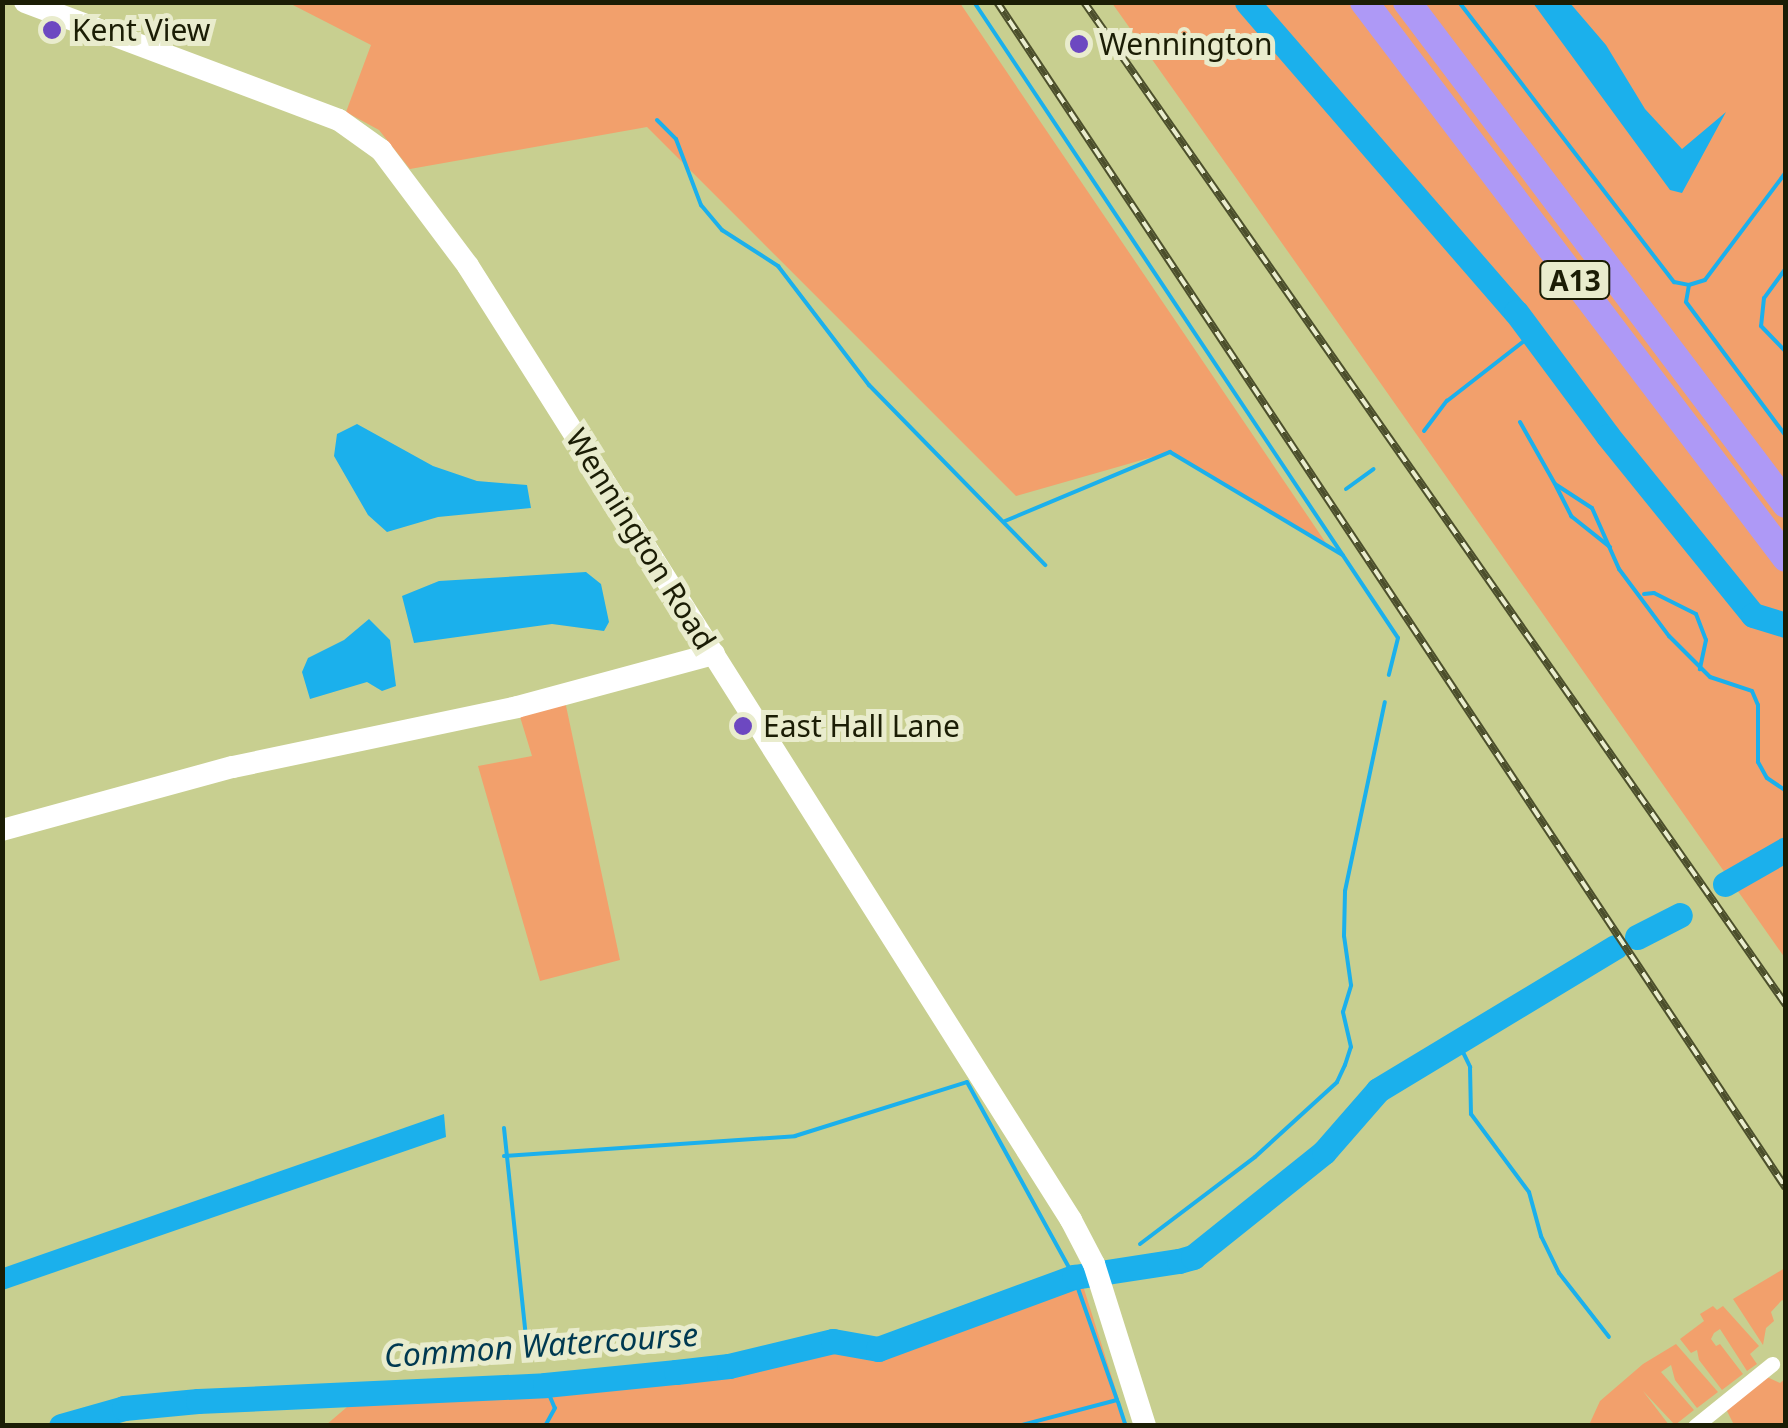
<!DOCTYPE html>
<html>
<head>
<meta charset="utf-8">
<style>
	body { margin:0 }
	#map { position:relative; width:1788px; height:1428px; overflow:hidden; background:#c8cf90; font-family:"Noto Sans",sans-serif }
	div>[style] { position:absolute }
	[style*='--x'] { left:calc(var(--x)*1px); top:calc(var(--y)*1px); width:calc(var(--w)*1px); rotate:calc(var(--a)*1deg) }
	.green>* { inset:0; background:#f2a06c }
	.water>* { inset:0; background:#1bb0ec }
	.stream>* { height:4px; margin:-2px; padding:0 2px; transform-origin:2px; border-radius:2px; background:#1bb0ec }
	.river>* { height:25px; margin:-12.5px; padding:0 12.5px; transform-origin:12.5px; border-radius:12.5px; background:#1bb0ec }
	.street>* { height:15px; margin:-7.5px; padding:0 7.5px; transform-origin:7.5px; border-radius:7.5px; background:#fff }
	.secondary>* { height:22px; margin:-11px; padding:0 11px; transform-origin:11px; border-radius:11px; background:#fff }
	.highway>* { height:28px; margin:-14px; padding:0 14px; transform-origin:14px; border-radius:14px; background:#ae99f6 }
	.rail>* { height:8px; margin-top:-4px; transform-origin:0; background:repeating-linear-gradient(90deg,#e9eccd 0 11px,#4c4f2c 0 22px); box-sizing:border-box; border-block:2px solid #4c4f2c }
	.dots>* { width:28px; height:28px; translate:-50% -50%; box-sizing:border-box; border:5px solid #e9eccd; border-radius:50% }
	span { translate:-50% -50%; white-space:nowrap; text-align:center; line-height:1.15; -webkit-text-stroke:10px #e9eccd; paint-order:stroke }
	.shield-label span { padding:2px 8px; background:#e9eccd; border:2px solid; border-radius:8px; -webkit-text-stroke-width:0 }
	.shield-label { font-size:28px; color:#1b1d05; font-weight:700 }
	.poi-label { font-size:30px; color:#1b1d05 }
	.left { translate:0 -50%; text-align:left }
	.street-label { font-size:30px; color:#1b1d05 }
	.water-label { font-size:32px; color:#003951; font-style:italic }
	.frame { position:absolute; inset:0; border:5px solid #1b1d05; pointer-events:none }
</style>
</head>
<body>
<div id="map">
	<div class="green">
		<i style="clip-path:polygon(289px 3px,960px 3px,1328px 546px,1170px 452px,1016px 496px,647px 127px,410px 169px,379px 130px,346px 112px,371px 45px)"></i>
		<i style="clip-path:polygon(1112px 3px,1785px 3px,1785px 958px,1234px 175px)"></i>
		<i style="clip-path:polygon(565px 701px,620px 960px,540px 981px,478px 766px,532px 756px,517px 707px)"></i>
		<i style="clip-path:polygon(1785px 1268px,1785px 1302px,1782px 1300px,1771px 1312px,1774px 1321px,1766px 1328px,1763px 1345px,1733px 1299px)"></i>
		<i style="clip-path:polygon(1078px 1270px,1127px 1425px,326px 1425px,361px 1395px,676px 1372px,833px 1341px,878px 1349px)"></i>
		<i style="clip-path:polygon(1713px 1306px,1717px 1310px,1723px 1306px,1759px 1346px,1750px 1354px,1757px 1364px,1747px 1371px,1720px 1329px,1714px 1333px,1711px 1339px,1716px 1346px,1720px 1344px,1743px 1374px,1722px 1390px,1699px 1360px,1697px 1350px,1691px 1353px,1680px 1339px,1704px 1321px,1700px 1314px)"></i>
		<i style="clip-path:polygon(1676px 1344px,1718px 1392px,1697px 1408px,1675px 1380px,1671px 1365px,1661px 1372px,1694px 1410px,1675px 1425px,1643px 1391px,1669px 1425px,1589px 1425px,1600px 1401px,1643px 1364px)"></i>
		<i style="clip-path:polygon(1767px 1377px,1780px 1383px,1785px 1379px,1785px 1425px,1734px 1425px,1726px 1409px)"></i>
	</div>
	<div class="water">
		<i style="clip-path:polygon(1533px 3px,1570px 3px,1606px 45px,1645px 109px,1682px 149px,1726px 112px,1682px 193px,1670px 190px)"></i>
		<i style="clip-path:polygon(357px 424px,433px 466px,477px 481px,527px 485px,531px 508px,438px 517px,387px 532px,368px 515px,334px 456px,337px 434px)"></i>
		<i style="clip-path:polygon(586px 572px,601px 584px,609px 622px,604px 631px,552px 624px,414px 643px,402px 596px,439px 581px)"></i>
		<i style="clip-path:polygon(369px 619px,390px 640px,396px 686px,382px 691px,367px 682px,310px 699px,302px 672px,308px 658px,344px 640px)"></i>
		<i style="clip-path:polygon(444px 1114px,446px 1137px,3px 1290px,3px 1268px)"></i>
	</div>
	<div class="stream">
		<i style="--x:974;--y:2;--w:764;--a:56.31"></i>
		<i style="--x:1398;--y:638;--w:38;--a:104"></i>
		<i style="--x:1459;--y:2;--w:353;--a:52.5"></i>
		<i style="--x:1674;--y:282;--w:15;--a:11"></i>
		<i style="--x:657;--y:120;--w:27;--a:45"></i>
		<i style="--x:676;--y:139;--w:71;--a:69.3"></i>
		<i style="--x:701;--y:205;--w:33;--a:50"></i>
		<i style="--x:722;--y:230;--w:67;--a:32.7"></i>
		<i style="--x:778;--y:266;--w:150;--a:52.6"></i>
		<i style="--x:869;--y:385;--w:252;--a:45.6"></i>
		<i style="--x:1786;--y:172;--w:135;--a:126.9"></i>
		<i style="--x:1705;--y:280;--w:17;--a:163"></i>
		<i style="--x:1689;--y:285;--w:17;--a:100"></i>
		<i style="--x:1686;--y:302;--w:167;--a:53.3"></i>
		<i style="--x:1786;--y:268;--w:37;--a:126"></i>
		<i style="--x:1764;--y:298;--w:28;--a:96"></i>
		<i style="--x:1761;--y:326;--w:36;--a:46"></i>
		<i style="--x:1520;--y:422;--w:71;--a:60.6"></i>
		<i style="--x:1555;--y:484;--w:44;--a:33"></i>
		<i style="--x:1592;--y:508;--w:67;--a:66.1"></i>
		<i style="--x:1619;--y:569;--w:84;--a:53.3"></i>
		<i style="--x:1669;--y:636;--w:58;--a:45"></i>
		<i style="--x:1710;--y:677;--w:44;--a:18.4"></i>
		<i style="--x:1752;--y:691;--w:15;--a:67"></i>
		<i style="--x:1758;--y:705;--w:57;--a:90"></i>
		<i style="--x:1758;--y:762;--w:18;--a:61"></i>
		<i style="--x:1767;--y:778;--w:23;--a:34"></i>
		<i style="--x:1424;--y:431;--w:38;--a:-53"></i>
		<i style="--x:1447;--y:401;--w:109;--a:-37.9"></i>
		<i style="--x:1556;--y:486;--w:34;--a:63"></i>
		<i style="--x:1571;--y:516;--w:50;--a:38.5"></i>
		<i style="--x:1346;--y:489;--w:34;--a:-36"></i>
		<i style="--x:1005;--y:521;--w:179;--a:-22.7"></i>
		<i style="--x:1170;--y:452;--w:201;--a:30.8"></i>
		<i style="--x:1644;--y:594;--w:10;--a:-6"></i>
		<i style="--x:1654;--y:593;--w:47;--a:26.6"></i>
		<i style="--x:1696;--y:614;--w:28;--a:69"></i>
		<i style="--x:1706;--y:640;--w:30;--a:102"></i>
		<i style="--x:1458;--y:1042;--w:28;--a:64"></i>
		<i style="--x:1470;--y:1067;--w:47;--a:88.8"></i>
		<i style="--x:1471;--y:1114;--w:97;--a:53.4"></i>
		<i style="--x:1529;--y:1192;--w:46;--a:74.7"></i>
		<i style="--x:1541;--y:1236;--w:41;--a:64.1"></i>
		<i style="--x:1559;--y:1273;--w:81;--a:52"></i>
		<i style="--x:504;--y:1128;--w:228;--a:84"></i>
		<i style="--x:504;--y:1156;--w:292;--a:-3.9"></i>
		<i style="--x:795;--y:1136;--w:180;--a:-17.4"></i>
		<i style="--x:967;--y:1082;--w:222;--a:61.2"></i>
		<i style="--x:1074;--y:1277;--w:130;--a:70.7"></i>
		<i style="--x:1117;--y:1400;--w:102;--a:165.3"></i>
		<i style="--x:1140;--y:1244;--w:144;--a:-37.1"></i>
		<i style="--x:1255;--y:1157;--w:111;--a:-42.4"></i>
		<i style="--x:1337;--y:1082;--w:19;--a:-65"></i>
		<i style="--x:1345;--y:1065;--w:19;--a:-72"></i>
		<i style="--x:1351;--y:1047;--w:36;--a:-103"></i>
		<i style="--x:1343;--y:1012;--w:28;--a:-73"></i>
		<i style="--x:1351;--y:985;--w:49;--a:-98.1"></i>
		<i style="--x:1344;--y:936;--w:45;--a:-88.7"></i>
		<i style="--x:1345;--y:891;--w:193;--a:-78.1"></i>
		<i style="--x:545;--y:1385;--w:25;--a:67"></i>
		<i style="--x:555;--y:1408;--w:21;--a:119"></i>
		<i style="--x:1118;--y:1402;--w:25;--a:72"></i>
	</div>
	<div class="river">
		<i style="--x:1247;--y:2;--w:410;--a:49.1"></i>
		<i style="--x:1516;--y:312;--w:154;--a:53.4"></i>
		<i style="--x:1608;--y:436;--w:230;--a:51"></i>
		<i style="--x:1753;--y:615;--w:34;--a:17"></i>
		<i style="--x:1725;--y:884;--w:70;--a:-29.8"></i>
		<i style="--x:1637;--y:937;--w:48;--a:-27.1"></i>
		<i style="--x:61;--y:1426;--w:66;--a:-15.9"></i>
		<i style="--x:124;--y:1408;--w:74;--a:-5.4"></i>
		<i style="--x:198;--y:1401;--w:347;--a:-2.6"></i>
		<i style="--x:545;--y:1385;--w:132;--a:-5.7"></i>
		<i style="--x:676;--y:1372;--w:53;--a:-6.5"></i>
		<i style="--x:729;--y:1366;--w:107;--a:-13.5"></i>
		<i style="--x:833;--y:1341;--w:46;--a:10.1"></i>
		<i style="--x:878;--y:1349;--w:209;--a:-20.2"></i>
		<i style="--x:1074;--y:1277;--w:106;--a:-8.7"></i>
		<i style="--x:1179;--y:1261;--w:15;--a:-16"></i>
		<i style="--x:1193;--y:1257;--w:168;--a:-38.7"></i>
		<i style="--x:1324;--y:1152;--w:82;--a:-48.9"></i>
		<i style="--x:1378;--y:1090;--w:277;--a:-31.1"></i>
	</div>
	<div class="street">
		<i style="--x:1695;--y:1426;--w:99;--a:-38.8"></i>
	</div>
	<div class="secondary">
		<i style="--x:25;--y:2;--w:335;--a:20.6"></i>
		<i style="--x:339;--y:120;--w:52;--a:35.5"></i>
		<i style="--x:381;--y:150;--w:145;--a:53.1"></i>
		<i style="--x:468;--y:266;--w:1129;--a:57.7"></i>
		<i style="--x:1071;--y:1220;--w:50;--a:62.4"></i>
		<i style="--x:1094;--y:1264;--w:170;--a:72.5"></i>
		<i style="--x:2;--y:830;--w:239;--a:-15.3"></i>
		<i style="--x:233;--y:767;--w:290;--a:-11.9"></i>
		<i style="--x:517;--y:707;--w:204;--a:-15.1"></i>
	</div>
	<div class="highway">
		<i style="--x:1364;--y:2;--w:698;--a:52.8"></i>
		<i style="--x:1407;--y:2;--w:629;--a:52.95"></i>
	</div>
	<div class="rail">
		<i style="--x:997;--y:2;--w:1424;--a:56.37"></i>
		<i style="--x:1084;--y:2;--w:1224;--a:55.01"></i>
	</div>
	<div class="dots">
		<i style="left:52px;top:30px;background:#6d48c1"></i>
		<i style="left:1079px;top:44px;background:#6d48c1"></i>
		<i style="left:743px;top:726px;background:#6d48c1"></i>
	</div>
	<div class="shield-label">
		<span style="left:1575px;top:280px">A13</span>
	</div>
	<div class="poi-label">
		<span class="left" style="left:72px;top:30px">Kent View</span>
		<span class="left" style="left:1099px;top:44px">Wennington</span>
		<span class="left" style="left:763px;top:726px">East Hall Lane</span>
	</div>
	<div class="street-label">
		<span style="left:641px;top:539px;rotate:58deg">Wennington Road</span>
	</div>
	<div class="water-label">
		<span style="left:541px;top:1345px;rotate:-4deg">Common Watercourse</span>
	</div>
	<div class="frame"></div>
</div>
</body>
</html>
